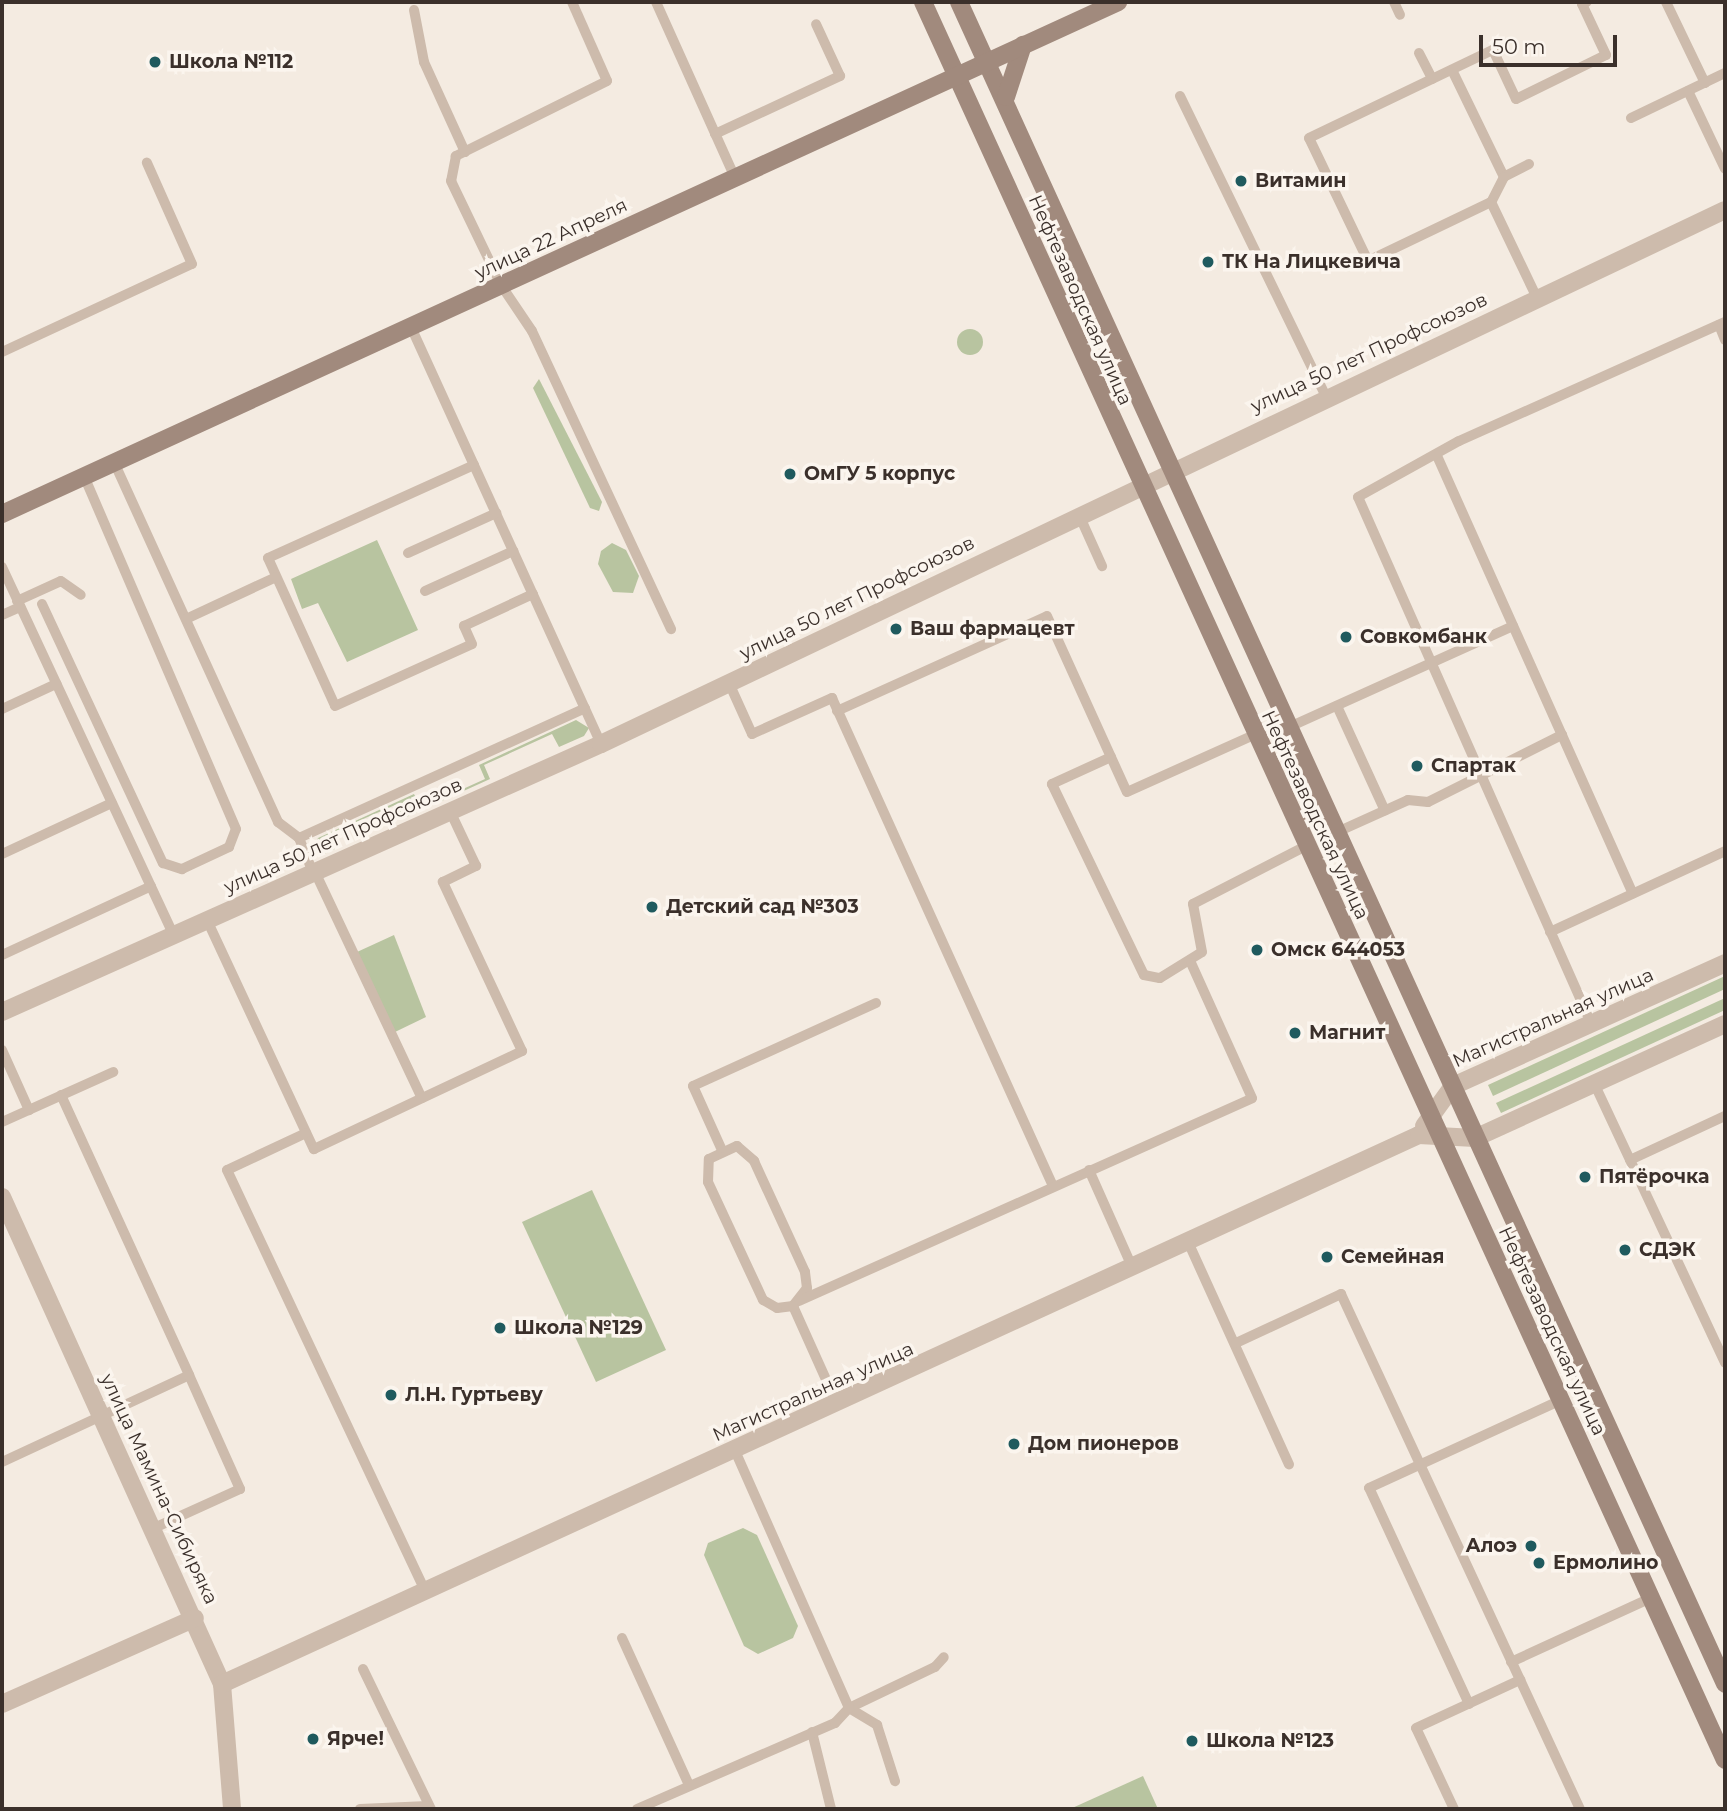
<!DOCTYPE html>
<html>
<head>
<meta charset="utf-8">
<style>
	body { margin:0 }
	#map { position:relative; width:1727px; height:1811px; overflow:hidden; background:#f4ebe1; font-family:Montserrat,sans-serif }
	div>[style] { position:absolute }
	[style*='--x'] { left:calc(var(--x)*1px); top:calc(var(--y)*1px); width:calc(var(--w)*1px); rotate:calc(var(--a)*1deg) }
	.green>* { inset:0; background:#b8c4a0 }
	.round { border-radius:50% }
	.service>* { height:10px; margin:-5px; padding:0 5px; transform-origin:5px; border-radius:5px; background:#cdbbac }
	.minor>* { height:18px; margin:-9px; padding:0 9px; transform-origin:9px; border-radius:9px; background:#cdbbac }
	.secondary>* { height:18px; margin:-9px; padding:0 9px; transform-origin:9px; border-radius:9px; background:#a18a7d }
	.dots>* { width:19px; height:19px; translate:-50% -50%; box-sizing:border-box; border:4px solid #fbf5ee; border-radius:50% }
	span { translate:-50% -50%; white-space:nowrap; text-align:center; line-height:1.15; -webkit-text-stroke:7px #fbf5ee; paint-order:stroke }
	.poi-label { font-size:19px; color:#3b302b; font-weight:700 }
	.left { translate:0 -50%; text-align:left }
	.right { translate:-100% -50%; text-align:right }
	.street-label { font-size:19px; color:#3b302b }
	.frame { position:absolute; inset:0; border:4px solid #3b302b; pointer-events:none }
	.scale { position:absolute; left:1479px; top:35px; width:138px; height:32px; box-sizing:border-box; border:4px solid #3b302b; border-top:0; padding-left:9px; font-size:21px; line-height:24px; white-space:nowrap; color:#3b302b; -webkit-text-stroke:5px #fbf5ee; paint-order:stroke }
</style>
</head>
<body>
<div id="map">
	<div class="green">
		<i class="round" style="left:957px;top:329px;width:26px;height:26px"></i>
		<i style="clip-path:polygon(539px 379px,602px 502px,599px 511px,590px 508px,533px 388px)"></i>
		<i style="clip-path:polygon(377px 540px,418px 630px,347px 662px,318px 603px,302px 609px,291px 579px)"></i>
		<i style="clip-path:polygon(612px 543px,626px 550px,639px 576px,633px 593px,613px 592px,598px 564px,601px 551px)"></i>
		<i style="clip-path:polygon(576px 720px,589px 728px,584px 736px,559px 747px,552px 734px,484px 765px,490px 779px,402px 819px,395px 805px,329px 834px,335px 849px,322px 855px,313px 849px,318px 838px,414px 794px,421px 808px,485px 779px,479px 765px)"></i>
		<i style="clip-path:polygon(394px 935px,426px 1017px,395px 1032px,357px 952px)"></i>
		<i style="clip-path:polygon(1725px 976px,1725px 989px,1493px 1096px,1488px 1085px)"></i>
		<i style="clip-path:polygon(1725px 998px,1725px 1010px,1501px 1113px,1496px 1103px)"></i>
		<i style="clip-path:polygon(592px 1190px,666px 1350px,596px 1382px,522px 1222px)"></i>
		<i style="clip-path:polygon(743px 1528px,757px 1535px,798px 1626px,793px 1638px,758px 1654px,744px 1646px,704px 1555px,708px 1543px)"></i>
		<i style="clip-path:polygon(1143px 1776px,1158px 1809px,1070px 1809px)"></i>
	</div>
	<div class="service">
		<i style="--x:572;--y:2;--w:86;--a:66.1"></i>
		<i style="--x:607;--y:81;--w:169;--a:153.6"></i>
		<i style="--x:456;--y:156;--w:25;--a:101"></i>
		<i style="--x:451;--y:181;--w:115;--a:64.3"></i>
		<i style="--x:501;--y:285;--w:55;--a:56"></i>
		<i style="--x:532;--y:331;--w:329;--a:65"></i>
		<i style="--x:656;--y:2;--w:193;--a:65.8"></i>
		<i style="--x:1394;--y:2;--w:14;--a:65"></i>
		<i style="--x:1666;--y:2;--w:90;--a:64.3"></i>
		<i style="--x:414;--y:10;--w:53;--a:79.1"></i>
		<i style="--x:424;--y:62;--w:99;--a:65.5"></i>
		<i style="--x:1419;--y:53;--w:29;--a:63"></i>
		<i style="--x:1452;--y:70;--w:119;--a:64.1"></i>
		<i style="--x:1688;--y:91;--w:86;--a:64.6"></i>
		<i style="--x:1180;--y:96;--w:332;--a:64.1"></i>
		<i style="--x:1631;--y:118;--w:104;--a:-25.6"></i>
		<i style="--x:715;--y:134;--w:138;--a:-24.9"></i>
		<i style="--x:840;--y:76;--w:57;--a:-114.8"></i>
		<i style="--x:1529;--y:164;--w:28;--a:153"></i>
		<i style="--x:1504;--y:177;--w:28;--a:117"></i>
		<i style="--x:1491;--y:202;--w:136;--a:154.4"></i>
		<i style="--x:1368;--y:261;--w:136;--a:-115.6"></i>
		<i style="--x:1309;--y:138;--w:204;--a:-25.6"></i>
		<i style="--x:1493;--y:50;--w:54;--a:64.9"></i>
		<i style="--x:1516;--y:99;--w:100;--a:-26.1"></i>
		<i style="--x:1606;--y:55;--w:56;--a:-115.2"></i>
		<i style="--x:1582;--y:4;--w:5;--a:-22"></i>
		<i style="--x:1491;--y:202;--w:106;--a:64.4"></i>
		<i style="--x:1719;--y:325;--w:16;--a:68"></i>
		<i style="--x:411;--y:327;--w:458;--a:65.5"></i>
		<i style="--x:2;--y:352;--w:209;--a:-24.9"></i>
		<i style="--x:192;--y:264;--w:111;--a:-114"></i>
		<i style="--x:1438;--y:458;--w:477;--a:65.9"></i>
		<i style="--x:114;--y:462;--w:396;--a:65.5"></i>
		<i style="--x:278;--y:822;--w:26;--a:37"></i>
		<i style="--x:299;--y:838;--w:38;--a:68"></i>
		<i style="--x:474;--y:465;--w:226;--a:155.7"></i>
		<i style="--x:268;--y:558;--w:162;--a:65.6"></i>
		<i style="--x:335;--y:706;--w:150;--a:-24.3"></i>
		<i style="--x:472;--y:644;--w:20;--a:-114"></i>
		<i style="--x:464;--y:626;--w:76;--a:-24.9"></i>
		<i style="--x:1080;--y:517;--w:54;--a:65.8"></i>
		<i style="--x:408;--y:553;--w:97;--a:-24.4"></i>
		<i style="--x:2;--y:567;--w:405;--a:65"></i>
		<i style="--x:425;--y:591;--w:97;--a:-24.4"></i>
		<i style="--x:17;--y:601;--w:48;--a:-24.4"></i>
		<i style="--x:61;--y:581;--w:24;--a:35"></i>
		<i style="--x:42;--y:604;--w:286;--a:65"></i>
		<i style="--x:163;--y:863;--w:20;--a:18"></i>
		<i style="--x:182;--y:869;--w:52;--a:-25.1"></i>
		<i style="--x:229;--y:847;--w:19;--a:-69"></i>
		<i style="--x:236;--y:829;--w:384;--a:-113.3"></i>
		<i style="--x:2;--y:615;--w:20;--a:-24"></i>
		<i style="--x:186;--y:619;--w:99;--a:-25"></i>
		<i style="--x:729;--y:683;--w:56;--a:65.7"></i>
		<i style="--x:752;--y:734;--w:88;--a:-24.2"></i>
		<i style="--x:832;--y:698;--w:536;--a:65.64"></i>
		<i style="--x:1337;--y:706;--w:115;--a:65.4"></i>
		<i style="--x:2;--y:709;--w:60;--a:-24.8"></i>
		<i style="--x:837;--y:711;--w:230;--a:-24.3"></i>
		<i style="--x:1047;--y:616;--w:193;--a:65.6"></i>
		<i style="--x:1127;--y:792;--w:139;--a:-24.2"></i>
		<i style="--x:1287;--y:728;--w:248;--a:-24.3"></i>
		<i style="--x:1111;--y:757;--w:65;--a:155.4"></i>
		<i style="--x:1052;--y:784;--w:212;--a:64.3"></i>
		<i style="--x:1144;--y:975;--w:16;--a:11"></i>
		<i style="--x:1160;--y:978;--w:49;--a:-31.8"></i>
		<i style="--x:1202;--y:952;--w:49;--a:-100.6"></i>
		<i style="--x:1193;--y:904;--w:127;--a:-27.2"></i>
		<i style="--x:1335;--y:833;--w:80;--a:-24.3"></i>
		<i style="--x:1408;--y:800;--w:20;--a:6"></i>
		<i style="--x:1428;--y:802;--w:150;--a:-26.6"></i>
		<i style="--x:299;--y:838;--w:314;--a:-24.4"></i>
		<i style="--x:2;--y:854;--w:121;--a:-24.9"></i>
		<i style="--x:315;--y:872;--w:250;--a:64.7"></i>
		<i style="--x:207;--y:920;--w:253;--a:65"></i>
		<i style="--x:314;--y:1149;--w:230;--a:-25.2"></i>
		<i style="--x:522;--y:1051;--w:187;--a:-115.1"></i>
		<i style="--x:443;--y:882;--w:37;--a:-26"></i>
		<i style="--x:476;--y:866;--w:61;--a:-115.3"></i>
		<i style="--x:1550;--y:932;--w:193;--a:-24.8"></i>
		<i style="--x:2;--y:955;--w:164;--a:-24.8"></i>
		<i style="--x:1591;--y:1023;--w:575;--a:-113.89"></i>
		<i style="--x:1358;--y:497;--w:115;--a:-29"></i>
		<i style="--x:1459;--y:441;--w:291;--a:-24.1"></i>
		<i style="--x:2;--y:1050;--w:66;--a:65.8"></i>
		<i style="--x:1594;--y:1083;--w:309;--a:64.9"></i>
		<i style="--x:61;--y:1095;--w:308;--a:65.4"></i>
		<i style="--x:2;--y:1122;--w:122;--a:-24.2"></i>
		<i style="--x:306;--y:1133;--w:87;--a:154.9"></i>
		<i style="--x:227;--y:1170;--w:465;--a:64.8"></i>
		<i style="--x:737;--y:1146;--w:23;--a:41"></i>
		<i style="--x:754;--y:1161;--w:122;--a:65.3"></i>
		<i style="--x:805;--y:1272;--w:16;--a:83"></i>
		<i style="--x:807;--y:1288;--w:23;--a:128"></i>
		<i style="--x:793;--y:1306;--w:16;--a:173"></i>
		<i style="--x:777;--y:1308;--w:16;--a:-150"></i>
		<i style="--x:763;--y:1300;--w:130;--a:-115"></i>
		<i style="--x:708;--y:1182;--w:23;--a:-88"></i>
		<i style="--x:709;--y:1159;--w:31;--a:-25"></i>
		<i style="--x:721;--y:1148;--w:68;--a:-114.3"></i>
		<i style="--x:693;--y:1086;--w:201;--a:-24.4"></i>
		<i style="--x:1630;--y:1160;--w:105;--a:-24.9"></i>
		<i style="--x:1089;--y:1170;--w:108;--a:66"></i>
		<i style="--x:1189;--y:1244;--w:242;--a:65.6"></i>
		<i style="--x:799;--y:1301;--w:496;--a:-24.1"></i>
		<i style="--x:1252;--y:1098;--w:148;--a:-114.3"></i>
		<i style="--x:793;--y:1306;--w:107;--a:65.8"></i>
		<i style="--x:1236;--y:1343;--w:116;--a:-25"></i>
		<i style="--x:1341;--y:1294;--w:568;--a:65.11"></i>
		<i style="--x:2;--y:1462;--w:206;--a:-24.9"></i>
		<i style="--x:189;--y:1375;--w:125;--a:65.9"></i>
		<i style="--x:240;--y:1489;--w:94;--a:155.6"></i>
		<i style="--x:622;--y:1638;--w:162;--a:65.5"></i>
		<i style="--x:1511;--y:1662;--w:154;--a:-24.6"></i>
		<i style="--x:363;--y:1669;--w:156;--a:64.1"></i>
		<i style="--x:1469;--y:1704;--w:238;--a:-114.8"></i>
		<i style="--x:1369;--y:1488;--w:211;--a:-24.6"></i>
		<i style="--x:849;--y:1708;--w:95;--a:-25.5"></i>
		<i style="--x:935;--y:1667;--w:13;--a:-48"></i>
		<i style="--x:849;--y:1708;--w:33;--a:31"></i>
		<i style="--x:877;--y:1725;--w:59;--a:72.2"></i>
		<i style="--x:812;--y:1732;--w:79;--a:76.1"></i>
		<i style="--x:360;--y:1809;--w:68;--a:-2.5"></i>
		<i style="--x:637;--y:1809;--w:216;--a:-23.5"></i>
		<i style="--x:835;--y:1723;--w:21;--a:-47"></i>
		<i style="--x:849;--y:1708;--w:281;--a:-113.9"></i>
		<i style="--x:1454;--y:1809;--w:89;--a:-115.1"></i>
		<i style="--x:1416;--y:1728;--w:115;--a:-24.8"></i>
	</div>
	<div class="minor">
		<i style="--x:2;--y:1012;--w:656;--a:-24.1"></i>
		<i style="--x:601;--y:744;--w:1244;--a:-25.41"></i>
		<i style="--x:1424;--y:1126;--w:49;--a:-54.1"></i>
		<i style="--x:1453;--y:1086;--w:299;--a:-24.3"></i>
		<i style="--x:2;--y:1197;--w:534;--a:65.69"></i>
		<i style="--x:222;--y:1684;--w:125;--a:85.4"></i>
		<i style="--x:222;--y:1684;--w:1317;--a:-24.64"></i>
		<i style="--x:1419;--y:1135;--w:56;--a:3.1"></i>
		<i style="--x:1475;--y:1138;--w:275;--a:-24.5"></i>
		<i style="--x:2;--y:1704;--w:211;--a:-24"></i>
	</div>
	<div class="secondary">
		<i style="--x:923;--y:2;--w:1932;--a:65.48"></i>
		<i style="--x:959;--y:2;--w:1848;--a:65.51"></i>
		<i style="--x:1006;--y:97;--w:55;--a:-71.9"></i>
		<i style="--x:2;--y:514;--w:1228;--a:-24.64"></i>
	</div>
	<div class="dots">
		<i style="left:155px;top:62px;background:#1f5a5e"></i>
		<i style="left:1241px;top:181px;background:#1f5a5e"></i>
		<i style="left:1208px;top:262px;background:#1f5a5e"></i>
		<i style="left:790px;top:474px;background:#1f5a5e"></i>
		<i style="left:896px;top:629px;background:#1f5a5e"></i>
		<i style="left:1346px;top:637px;background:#1f5a5e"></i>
		<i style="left:1417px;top:766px;background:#1f5a5e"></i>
		<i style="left:652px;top:907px;background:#1f5a5e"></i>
		<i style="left:1257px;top:950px;background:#1f5a5e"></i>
		<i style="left:1295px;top:1033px;background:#1f5a5e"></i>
		<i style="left:1585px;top:1177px;background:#1f5a5e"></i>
		<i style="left:1625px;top:1250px;background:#1f5a5e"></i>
		<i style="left:1327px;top:1257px;background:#1f5a5e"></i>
		<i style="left:500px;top:1328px;background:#1f5a5e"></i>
		<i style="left:391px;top:1395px;background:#1f5a5e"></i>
		<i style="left:1014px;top:1444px;background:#1f5a5e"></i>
		<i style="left:1531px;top:1546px;background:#1f5a5e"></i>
		<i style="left:1539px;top:1563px;background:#1f5a5e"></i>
		<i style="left:313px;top:1739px;background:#1f5a5e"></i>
		<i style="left:1192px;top:1741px;background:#1f5a5e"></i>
	</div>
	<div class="poi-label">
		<span class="left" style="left:169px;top:62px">Школа №112</span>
		<span class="left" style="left:1255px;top:181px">Витамин</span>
		<span class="left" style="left:1222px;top:262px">ТК На Лицкевича</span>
		<span class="left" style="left:804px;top:474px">ОмГУ 5 корпус</span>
		<span class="left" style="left:910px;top:629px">Ваш фармацевт</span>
		<span class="left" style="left:1360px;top:637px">Совкомбанк</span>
		<span class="left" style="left:1431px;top:766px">Спартак</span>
		<span class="left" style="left:666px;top:907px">Детский сад №303</span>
		<span class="left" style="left:1271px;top:950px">Омск 644053</span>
		<span class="left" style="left:1309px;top:1033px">Магнит</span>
		<span class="left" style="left:1599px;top:1177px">Пятёрочка</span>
		<span class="left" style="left:1639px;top:1250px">СДЭК</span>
		<span class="left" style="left:1341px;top:1257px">Семейная</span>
		<span class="left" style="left:514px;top:1328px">Школа №129</span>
		<span class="left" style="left:405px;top:1395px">Л.Н. Гуртьеву</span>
		<span class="left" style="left:1028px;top:1444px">Дом пионеров</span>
		<span class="right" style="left:1517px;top:1546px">Алоэ</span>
		<span class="left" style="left:1553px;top:1563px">Ермолино</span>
		<span class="left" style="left:327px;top:1739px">Ярче!</span>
		<span class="left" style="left:1206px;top:1741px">Школа №123</span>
	</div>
	<div class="street-label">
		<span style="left:551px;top:239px;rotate:-25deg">улица 22 Апреля</span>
		<span style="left:1080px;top:300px;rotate:66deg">Нефтезаводская улица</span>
		<span style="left:1369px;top:353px;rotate:-25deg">улица 50 лет Профсоюзов</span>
		<span style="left:857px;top:598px;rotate:-26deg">улица 50 лет Профсоюзов</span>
		<span style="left:1315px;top:815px;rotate:65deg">Нефтезаводская улица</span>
		<span style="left:343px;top:836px;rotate:-24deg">улица 50 лет Профсоюзов</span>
		<span style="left:1553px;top:1018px;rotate:-24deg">Магистральная улица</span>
		<span style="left:1552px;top:1331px;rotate:65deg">Нефтезаводская улица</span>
		<span style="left:813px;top:1392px;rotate:-24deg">Магистральная улица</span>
		<span style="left:159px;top:1489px;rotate:65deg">улица Мамина-Сибиряка</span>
	</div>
	<div class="frame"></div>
	<div class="scale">50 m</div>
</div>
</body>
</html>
